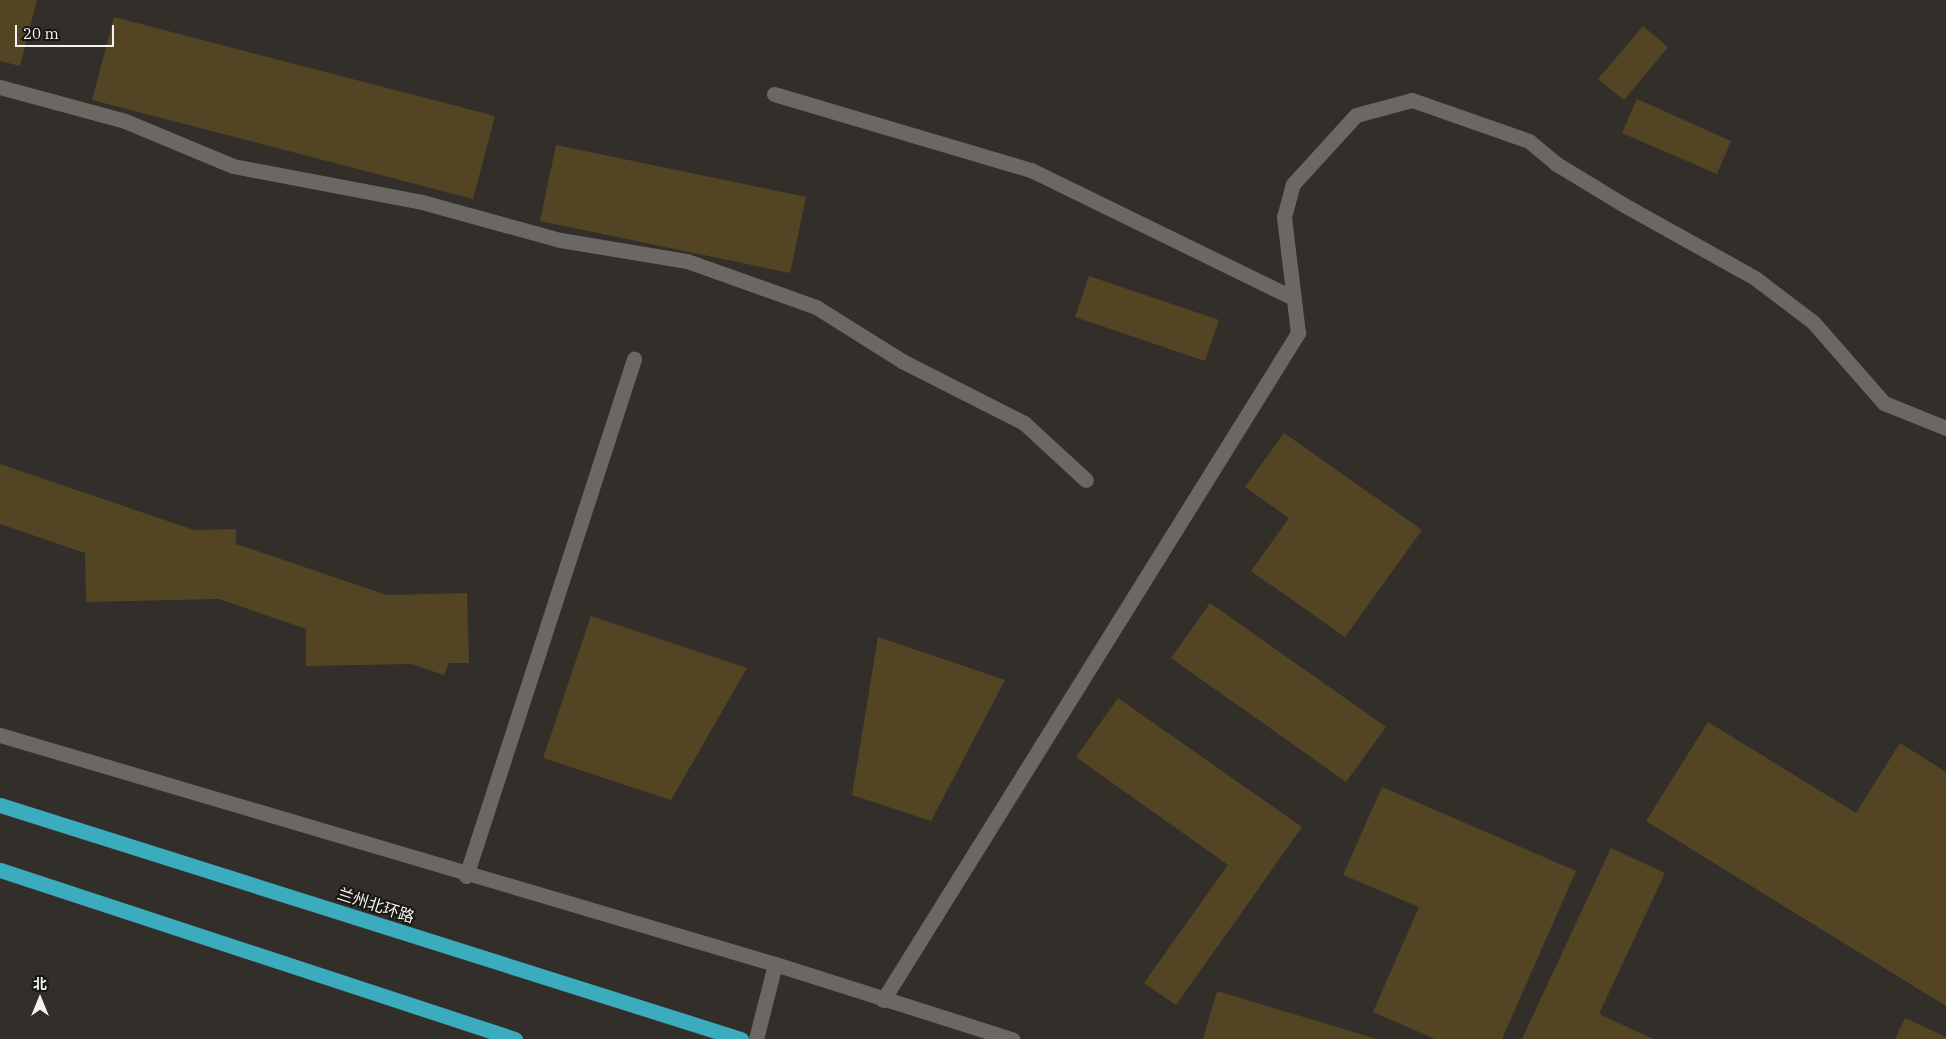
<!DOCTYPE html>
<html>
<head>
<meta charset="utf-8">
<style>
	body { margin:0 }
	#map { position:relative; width:1946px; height:1039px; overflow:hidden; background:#322f2a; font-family:"IBM Plex Serif","Noto Sans SC",serif }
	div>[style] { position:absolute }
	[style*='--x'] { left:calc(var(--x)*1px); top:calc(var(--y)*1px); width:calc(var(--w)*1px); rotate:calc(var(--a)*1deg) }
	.building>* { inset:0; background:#534524 }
	.lane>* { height:15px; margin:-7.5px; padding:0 7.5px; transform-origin:7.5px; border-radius:7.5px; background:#6b6863 }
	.street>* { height:15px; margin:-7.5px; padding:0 7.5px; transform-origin:7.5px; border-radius:7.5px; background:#6b6863 }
	.highway>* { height:15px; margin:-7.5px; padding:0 7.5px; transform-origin:7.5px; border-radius:7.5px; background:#3aacbd }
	span { translate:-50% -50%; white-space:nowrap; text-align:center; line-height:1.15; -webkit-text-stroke:4px #181715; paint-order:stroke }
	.street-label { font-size:16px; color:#f4f3f0 }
	.north { position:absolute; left:15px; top:974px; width:50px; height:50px; -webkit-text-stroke:4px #181715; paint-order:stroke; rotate:0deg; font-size:14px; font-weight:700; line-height:20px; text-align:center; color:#f4f3f0 }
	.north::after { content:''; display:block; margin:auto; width:18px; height:22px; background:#f4f3f0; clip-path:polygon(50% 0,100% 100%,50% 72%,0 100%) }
	.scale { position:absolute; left:15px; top:25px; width:99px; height:22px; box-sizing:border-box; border:2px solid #f4f3f0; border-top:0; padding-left:6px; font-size:15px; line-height:18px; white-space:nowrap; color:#f4f3f0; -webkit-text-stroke:4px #181715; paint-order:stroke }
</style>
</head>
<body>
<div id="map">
	<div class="building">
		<i style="clip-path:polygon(0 0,37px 0,20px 66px,0 61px)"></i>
		<i style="clip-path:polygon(114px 17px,495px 116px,473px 199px,92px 100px)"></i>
		<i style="clip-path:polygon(1643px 26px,1668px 47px,1624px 100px,1598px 79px)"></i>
		<i style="clip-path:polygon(1637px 99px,1731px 141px,1717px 174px,1622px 133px)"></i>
		<i style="clip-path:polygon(556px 145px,806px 197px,790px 273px,540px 221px)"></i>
		<i style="clip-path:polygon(1089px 276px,1219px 320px,1205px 361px,1075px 317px)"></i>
		<i style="clip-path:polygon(1284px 433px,1422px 530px,1345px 637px,1251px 571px,1289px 518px,1245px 487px)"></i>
		<i style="clip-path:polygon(0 464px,194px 530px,236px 529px,236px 544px,387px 595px,467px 593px,469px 663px,449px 663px,444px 675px,411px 664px,306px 666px,306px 629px,219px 599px,86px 602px,85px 553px,0 524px)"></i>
		<i style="clip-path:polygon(1210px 603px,1386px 727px,1346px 782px,1171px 658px)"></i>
		<i style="clip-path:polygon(591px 616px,747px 668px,671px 800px,543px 758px)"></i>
		<i style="clip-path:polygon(878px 637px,1005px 680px,931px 821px,852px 795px)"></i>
		<i style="clip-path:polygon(1118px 698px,1302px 827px,1176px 1005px,1144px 983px,1228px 865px,1076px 757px)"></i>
		<i style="clip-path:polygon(1708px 722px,1856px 813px,1900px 743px,1946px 772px,1946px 1006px,1646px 821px)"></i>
		<i style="clip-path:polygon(1382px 787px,1576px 871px,1502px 1039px,1435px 1039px,1373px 1012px,1419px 907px,1343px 875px)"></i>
		<i style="clip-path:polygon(1611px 848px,1665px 873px,1599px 1014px,1653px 1039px,1522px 1039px)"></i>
		<i style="clip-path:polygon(1217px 991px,1377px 1039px,1203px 1039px)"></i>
		<i style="clip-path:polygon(1905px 1018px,1946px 1037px,1946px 1039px,1895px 1039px)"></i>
	</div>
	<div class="lane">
		<i style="--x:1529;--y:141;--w:34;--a:40"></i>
		<i style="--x:1555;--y:163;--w:81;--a:31.3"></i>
		<i style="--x:1624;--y:205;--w:150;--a:29.1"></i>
		<i style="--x:1755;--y:278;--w:73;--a:37.2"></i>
		<i style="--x:1813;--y:322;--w:108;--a:48.8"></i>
		<i style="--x:1884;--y:403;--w:67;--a:22"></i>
	</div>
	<div class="street">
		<i style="--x:0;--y:87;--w:130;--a:15.2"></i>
		<i style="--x:125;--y:121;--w:117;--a:22.6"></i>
		<i style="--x:233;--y:166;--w:192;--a:10.8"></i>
		<i style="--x:422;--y:202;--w:143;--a:15.4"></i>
		<i style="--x:560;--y:240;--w:129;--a:9.4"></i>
		<i style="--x:687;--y:261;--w:137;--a:19.6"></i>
		<i style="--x:816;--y:307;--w:102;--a:32.1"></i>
		<i style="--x:902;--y:361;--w:137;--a:26.9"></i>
		<i style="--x:1024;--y:423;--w:84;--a:42.6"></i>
		<i style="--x:774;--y:94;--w:268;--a:16.5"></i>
		<i style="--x:1031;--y:170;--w:292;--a:26"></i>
		<i style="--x:0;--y:735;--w:808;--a:16.46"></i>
		<i style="--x:775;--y:964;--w:249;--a:17.6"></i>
		<i style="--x:466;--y:876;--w:544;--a:-72"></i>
		<i style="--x:883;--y:1000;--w:786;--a:-58.11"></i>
		<i style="--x:1298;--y:333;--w:117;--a:-96.9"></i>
		<i style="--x:1284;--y:217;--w:34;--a:-75"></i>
		<i style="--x:1293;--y:184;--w:93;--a:-47.6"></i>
		<i style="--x:1356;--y:115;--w:58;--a:-15"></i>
		<i style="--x:1412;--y:100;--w:124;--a:19.3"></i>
		<i style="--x:756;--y:1039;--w:77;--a:-75.8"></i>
	</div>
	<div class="highway">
		<i style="--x:0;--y:805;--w:777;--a:17.53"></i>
		<i style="--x:0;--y:870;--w:542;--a:18.17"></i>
	</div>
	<div class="street-label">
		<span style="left:376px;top:905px;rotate:18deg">兰州北环路</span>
	</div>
	<div class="north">北</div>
	<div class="scale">20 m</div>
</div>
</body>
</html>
